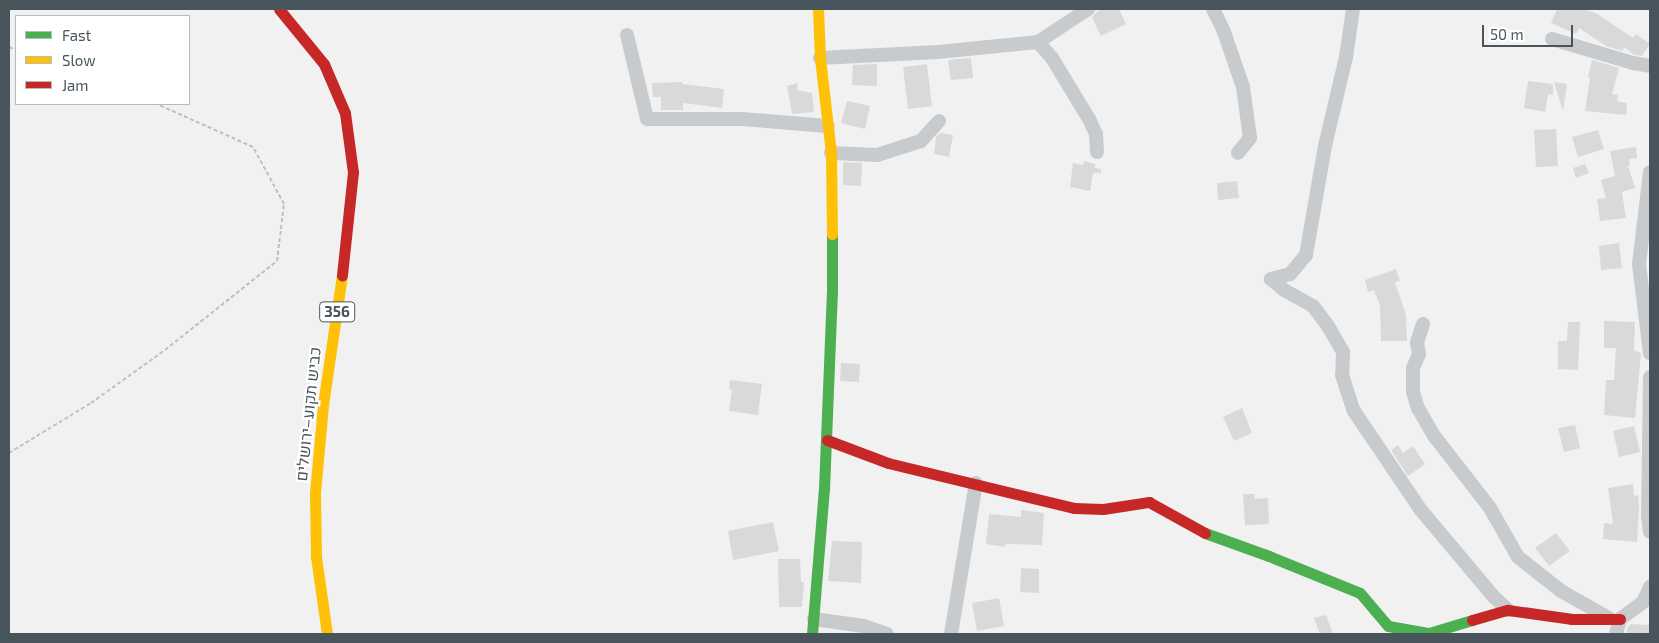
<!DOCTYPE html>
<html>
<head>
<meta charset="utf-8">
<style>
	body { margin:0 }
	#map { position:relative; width:1659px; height:643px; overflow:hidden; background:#f1f1f1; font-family:"Exo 2",Heebo,sans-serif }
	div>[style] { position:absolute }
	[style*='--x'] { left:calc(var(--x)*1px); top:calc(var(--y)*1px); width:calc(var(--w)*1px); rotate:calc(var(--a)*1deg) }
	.building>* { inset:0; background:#d9d9da }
	.path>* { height:2px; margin-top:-1px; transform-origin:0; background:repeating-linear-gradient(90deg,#b8c3bf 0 4px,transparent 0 6.5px) }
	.street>* { height:14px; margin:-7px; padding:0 7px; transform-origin:7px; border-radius:7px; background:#c8cbcd }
	.fast>* { height:11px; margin:-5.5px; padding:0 5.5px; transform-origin:5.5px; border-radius:5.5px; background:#4caf50 }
	.slow>* { height:11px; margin:-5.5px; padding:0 5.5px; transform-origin:5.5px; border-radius:5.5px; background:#ffc107 }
	.jam>* { height:11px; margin:-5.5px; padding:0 5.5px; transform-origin:5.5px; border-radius:5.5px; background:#c62828 }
	span { translate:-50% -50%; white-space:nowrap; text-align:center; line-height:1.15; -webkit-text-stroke:4.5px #fff; paint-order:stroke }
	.shield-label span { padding:1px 4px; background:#fff; border:1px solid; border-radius:4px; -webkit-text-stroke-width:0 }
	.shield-label { font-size:15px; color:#48555d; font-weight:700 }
	.street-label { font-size:16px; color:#48555d }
	.frame { position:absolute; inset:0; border:10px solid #48555d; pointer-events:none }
	.legend { position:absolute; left:15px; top:15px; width:175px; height:90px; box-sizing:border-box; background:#fff; border:1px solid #b6bbbe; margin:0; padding:6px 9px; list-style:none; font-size:15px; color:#48555d }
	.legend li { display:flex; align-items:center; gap:10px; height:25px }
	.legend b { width:25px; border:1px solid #b6bbbe }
	.scale { position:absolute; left:1482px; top:25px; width:91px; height:22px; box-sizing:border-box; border:2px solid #48555d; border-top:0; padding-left:6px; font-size:15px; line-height:18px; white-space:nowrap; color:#48555d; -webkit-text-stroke:4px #fff; paint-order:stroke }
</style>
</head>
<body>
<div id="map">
	<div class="building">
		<i style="clip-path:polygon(1100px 9px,1119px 9px,1126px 24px,1101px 36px,1092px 17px)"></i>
		<i style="clip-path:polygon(1557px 9px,1583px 9px,1596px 13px,1633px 38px,1636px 34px,1650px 44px,1642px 56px,1633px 54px,1624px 47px,1623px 51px,1606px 46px,1579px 28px,1576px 34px,1551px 23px)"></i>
		<i style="clip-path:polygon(971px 58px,973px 78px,951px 80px,948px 60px)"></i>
		<i style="clip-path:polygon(1592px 60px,1619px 68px,1612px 94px,1618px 95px,1617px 101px,1627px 103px,1626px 115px,1585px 111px,1590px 78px,1588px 77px)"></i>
		<i style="clip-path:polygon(877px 64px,877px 86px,852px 85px,853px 65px)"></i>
		<i style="clip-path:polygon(927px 64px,932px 106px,908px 109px,903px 67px)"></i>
		<i style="clip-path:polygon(1528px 81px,1553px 84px,1553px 95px,1548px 94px,1545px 112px,1524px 108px)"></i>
		<i style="clip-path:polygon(682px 82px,682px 84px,724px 89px,722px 108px,683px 103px,683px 110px,661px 110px,661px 97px,653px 97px,652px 83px)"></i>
		<i style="clip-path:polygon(1554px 82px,1567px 84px,1563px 111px)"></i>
		<i style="clip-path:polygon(798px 83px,797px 90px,812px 93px,814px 112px,792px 114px,787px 86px)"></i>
		<i style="clip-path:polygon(847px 101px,870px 106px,865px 129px,841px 123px)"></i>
		<i style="clip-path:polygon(1556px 129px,1558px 166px,1536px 167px,1534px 130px)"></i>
		<i style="clip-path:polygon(1598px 130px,1604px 149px,1578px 157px,1572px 137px)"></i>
		<i style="clip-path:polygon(940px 133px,953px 135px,949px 157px,934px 154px,936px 137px)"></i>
		<i style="clip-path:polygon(1636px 147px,1637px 158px,1629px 159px,1630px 166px,1628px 166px,1635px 188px,1622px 192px,1626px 218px,1600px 221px,1597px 199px,1606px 198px,1601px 180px,1615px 176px,1610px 151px)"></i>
		<i style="clip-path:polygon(1084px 161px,1095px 164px,1095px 168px,1101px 169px,1101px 173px,1093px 173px,1090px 191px,1070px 187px,1073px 163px,1083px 165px)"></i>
		<i style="clip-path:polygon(843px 162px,862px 163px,861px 186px,843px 185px)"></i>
		<i style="clip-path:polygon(1585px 164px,1589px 173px,1576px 178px,1573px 168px)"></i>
		<i style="clip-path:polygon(1237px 181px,1239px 198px,1218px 200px,1217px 183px)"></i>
		<i style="clip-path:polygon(1619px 243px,1622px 268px,1601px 270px,1599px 246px)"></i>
		<i style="clip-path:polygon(1396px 269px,1400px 281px,1395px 282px,1406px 315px,1407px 341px,1381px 341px,1380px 306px,1374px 290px,1368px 292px,1365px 280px)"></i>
		<i style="clip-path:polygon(1604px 321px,1635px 322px,1634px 350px,1641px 353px,1635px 418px,1604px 415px,1606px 380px,1614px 380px,1616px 348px,1604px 348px)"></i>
		<i style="clip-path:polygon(1568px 322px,1580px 322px,1578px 370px,1558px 369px,1558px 341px,1567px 341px)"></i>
		<i style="clip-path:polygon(841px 363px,860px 364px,859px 382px,840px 381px)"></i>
		<i style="clip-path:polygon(730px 380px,762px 384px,758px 415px,729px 411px,732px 390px,729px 389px)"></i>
		<i style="clip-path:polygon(1242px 408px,1252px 433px,1234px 441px,1223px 417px)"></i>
		<i style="clip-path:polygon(1575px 425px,1580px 448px,1564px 452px,1558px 428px)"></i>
		<i style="clip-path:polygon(1634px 426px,1640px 452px,1619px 457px,1613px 431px)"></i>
		<i style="clip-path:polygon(1398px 445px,1403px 453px,1413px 446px,1425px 464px,1408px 476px,1391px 450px)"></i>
		<i style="clip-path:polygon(1633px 484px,1634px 496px,1638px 495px,1639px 506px,1637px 542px,1603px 539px,1604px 523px,1613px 524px,1608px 488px)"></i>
		<i style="clip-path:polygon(1243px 494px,1255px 494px,1254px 499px,1268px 498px,1269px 524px,1245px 525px)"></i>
		<i style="clip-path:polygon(1021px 510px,1044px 513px,1042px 545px,1005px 544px,1005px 547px,986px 544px,989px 514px,1021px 517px)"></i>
		<i style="clip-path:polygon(773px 522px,779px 551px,733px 560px,728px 531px)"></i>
		<i style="clip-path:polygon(1556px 533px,1570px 551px,1549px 566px,1535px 548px)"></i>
		<i style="clip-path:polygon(832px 541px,862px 542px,861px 583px,828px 581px)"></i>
		<i style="clip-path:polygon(778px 559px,800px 559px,801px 582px,804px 582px,802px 607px,779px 607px)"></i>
		<i style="clip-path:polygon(1021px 568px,1039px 569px,1039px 593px,1020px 592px)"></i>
		<i style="clip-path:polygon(999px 598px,1004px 626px,977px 631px,972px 603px)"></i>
		<i style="clip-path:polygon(1326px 615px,1333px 634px,1320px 634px,1314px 618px)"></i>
		<i style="clip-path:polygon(1631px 624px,1650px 625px,1650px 634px,1627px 634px,1627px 628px)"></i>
	</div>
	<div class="path">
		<i style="--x:9;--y:47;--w:8;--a:23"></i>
		<i style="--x:9;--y:453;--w:96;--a:-31.4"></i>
		<i style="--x:91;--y:403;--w:91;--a:-35.6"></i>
		<i style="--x:165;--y:350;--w:143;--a:-38.5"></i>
		<i style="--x:277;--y:261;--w:57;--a:-83"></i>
		<i style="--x:284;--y:204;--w:65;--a:-118.5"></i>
		<i style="--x:253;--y:147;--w:105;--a:-155.9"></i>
	</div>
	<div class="street">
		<i style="--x:1213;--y:9;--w:25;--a:64"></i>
		<i style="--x:1224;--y:32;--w:58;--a:70.9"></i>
		<i style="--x:1243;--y:87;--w:51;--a:82.2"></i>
		<i style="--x:1250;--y:138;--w:19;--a:129"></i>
		<i style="--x:1353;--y:9;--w:49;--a:98.3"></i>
		<i style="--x:1346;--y:57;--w:91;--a:103.3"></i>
		<i style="--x:1325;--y:146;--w:111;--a:99.9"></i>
		<i style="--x:1306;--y:255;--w:25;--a:130"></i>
		<i style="--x:1290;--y:274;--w:20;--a:165"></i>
		<i style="--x:1271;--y:279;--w:17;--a:40"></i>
		<i style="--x:1284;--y:290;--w:33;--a:29"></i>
		<i style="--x:1313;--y:306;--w:25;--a:53"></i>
		<i style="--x:1328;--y:326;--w:30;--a:60"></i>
		<i style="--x:1343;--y:352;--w:23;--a:92"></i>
		<i style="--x:1342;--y:375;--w:38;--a:72"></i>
		<i style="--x:1354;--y:411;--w:118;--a:56"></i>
		<i style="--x:1420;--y:509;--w:114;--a:50"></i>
		<i style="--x:1493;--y:596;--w:21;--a:43"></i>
		<i style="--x:627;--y:35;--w:86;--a:76.6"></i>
		<i style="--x:647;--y:119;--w:95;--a:0"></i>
		<i style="--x:742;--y:119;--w:86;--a:4.7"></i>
		<i style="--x:1552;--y:39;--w:84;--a:16.5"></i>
		<i style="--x:1633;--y:63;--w:17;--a:10"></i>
		<i style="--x:1038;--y:42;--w:21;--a:49"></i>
		<i style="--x:1052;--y:58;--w:71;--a:58.8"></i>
		<i style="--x:1089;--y:119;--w:17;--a:65"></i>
		<i style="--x:1096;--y:134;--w:18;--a:87"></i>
		<i style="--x:820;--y:58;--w:118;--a:-2.9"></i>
		<i style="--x:938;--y:52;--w:100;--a:-5.7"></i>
		<i style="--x:1038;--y:42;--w:60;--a:-33.4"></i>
		<i style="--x:831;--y:153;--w:46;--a:2.5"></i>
		<i style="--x:877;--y:155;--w:46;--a:-17.7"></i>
		<i style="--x:921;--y:141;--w:27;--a:-48"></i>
		<i style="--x:1650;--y:172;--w:93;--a:96.8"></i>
		<i style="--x:1639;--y:264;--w:90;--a:83"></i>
		<i style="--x:1423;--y:324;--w:20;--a:108"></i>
		<i style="--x:1417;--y:343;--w:11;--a:80"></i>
		<i style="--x:1419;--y:354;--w:15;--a:113"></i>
		<i style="--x:1413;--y:368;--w:24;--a:90"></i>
		<i style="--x:1413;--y:392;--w:17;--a:73"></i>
		<i style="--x:1418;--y:408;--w:34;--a:60"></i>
		<i style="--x:1435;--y:437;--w:90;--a:52.2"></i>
		<i style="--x:1490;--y:508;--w:56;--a:60.3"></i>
		<i style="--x:1518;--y:557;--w:55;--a:38.3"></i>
		<i style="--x:1561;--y:591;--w:55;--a:29.4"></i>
		<i style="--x:1650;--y:377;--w:139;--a:90.8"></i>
		<i style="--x:1648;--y:516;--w:16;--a:83"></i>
		<i style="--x:814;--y:619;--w:50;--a:8"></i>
		<i style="--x:864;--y:626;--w:24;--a:19"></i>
		<i style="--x:951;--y:634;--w:153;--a:-80.6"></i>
		<i style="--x:1616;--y:634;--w:16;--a:-75"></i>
		<i style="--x:1620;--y:619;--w:29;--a:-36"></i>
		<i style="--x:1643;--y:602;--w:17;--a:-65"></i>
	</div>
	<div class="fast">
		<i style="--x:1205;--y:533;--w:68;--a:19.8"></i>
		<i style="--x:1269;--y:556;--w:98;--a:22.1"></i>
		<i style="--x:1360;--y:593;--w:43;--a:49.7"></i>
		<i style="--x:1388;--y:626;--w:42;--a:9.7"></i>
		<i style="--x:1429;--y:633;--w:45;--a:-16.8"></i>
		<i style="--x:812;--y:634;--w:145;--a:-85.3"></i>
		<i style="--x:824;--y:489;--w:198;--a:-87.7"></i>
		<i style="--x:832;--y:291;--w:57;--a:-90"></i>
	</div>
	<div class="slow">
		<i style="--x:818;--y:9;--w:49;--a:87.7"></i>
		<i style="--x:820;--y:58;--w:96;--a:83.4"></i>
		<i style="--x:831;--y:153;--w:81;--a:89.3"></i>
		<i style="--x:327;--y:634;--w:78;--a:-98.1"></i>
		<i style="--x:316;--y:557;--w:64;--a:-90.9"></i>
		<i style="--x:315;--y:493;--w:88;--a:-84.8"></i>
		<i style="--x:323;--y:405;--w:131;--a:-81.7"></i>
	</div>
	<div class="jam">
		<i style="--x:279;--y:9;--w:71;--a:50.7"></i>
		<i style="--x:324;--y:64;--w:53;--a:66.8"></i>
		<i style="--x:345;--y:113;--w:60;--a:82.3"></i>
		<i style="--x:353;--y:172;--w:104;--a:96.1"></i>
		<i style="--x:827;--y:440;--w:65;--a:20.7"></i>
		<i style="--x:888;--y:463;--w:191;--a:13.6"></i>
		<i style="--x:1074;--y:508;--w:29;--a:2"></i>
		<i style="--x:1103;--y:509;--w:47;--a:-8.7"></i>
		<i style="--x:1149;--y:502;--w:64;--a:29"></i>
		<i style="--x:1472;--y:620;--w:37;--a:-16"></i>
		<i style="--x:1508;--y:610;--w:65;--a:8"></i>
		<i style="--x:1572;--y:619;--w:48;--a:0"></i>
	</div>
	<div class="shield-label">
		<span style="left:337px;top:312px">356</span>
	</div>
	<div class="street-label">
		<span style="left:308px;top:414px;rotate:-84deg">כביש תקוע–ירושלים</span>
	</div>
	<div class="frame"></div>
	<ul class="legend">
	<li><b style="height:6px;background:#4caf50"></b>Fast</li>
	<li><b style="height:6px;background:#ffc107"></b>Slow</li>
	<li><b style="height:6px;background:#c62828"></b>Jam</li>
	</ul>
	<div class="scale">50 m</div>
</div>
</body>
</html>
